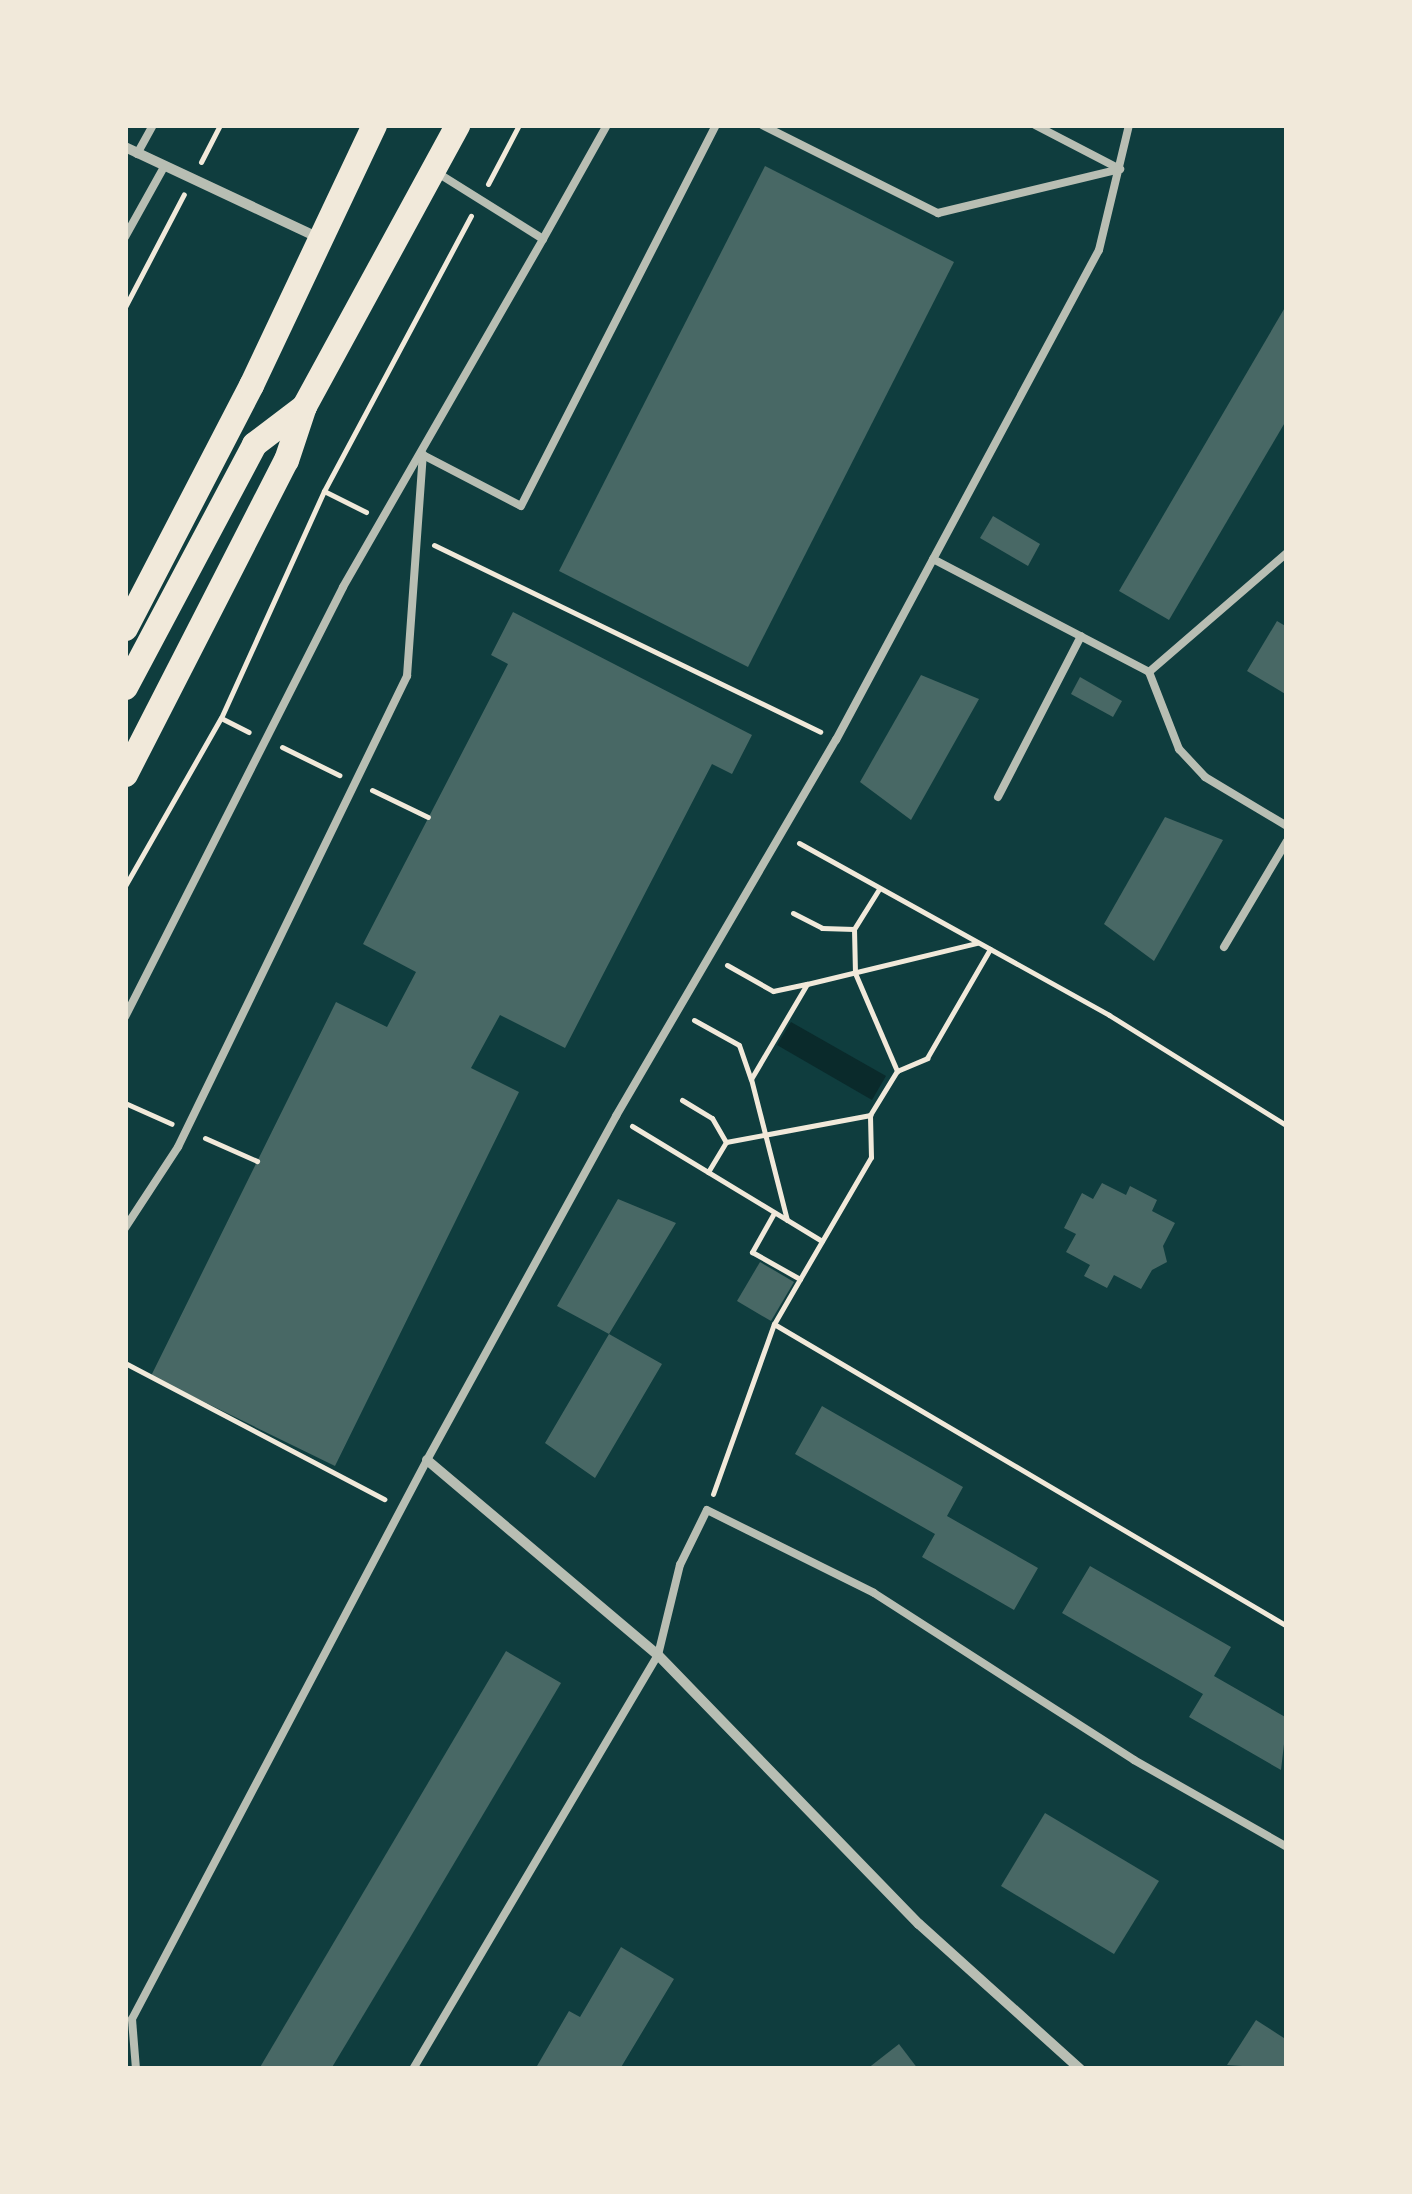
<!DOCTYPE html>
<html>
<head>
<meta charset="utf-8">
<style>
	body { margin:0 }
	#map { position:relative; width:1412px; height:2194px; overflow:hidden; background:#0f3d3e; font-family:"PT Sans",sans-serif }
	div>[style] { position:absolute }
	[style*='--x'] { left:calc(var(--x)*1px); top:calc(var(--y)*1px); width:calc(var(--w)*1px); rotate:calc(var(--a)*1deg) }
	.water>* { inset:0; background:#0a2a2b }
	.building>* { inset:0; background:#486865 }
	.path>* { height:5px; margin:-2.5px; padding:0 2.5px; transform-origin:2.5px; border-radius:2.5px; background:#f1e9da }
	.service>* { height:8px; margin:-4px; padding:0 4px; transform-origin:4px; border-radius:4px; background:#b8beb3 }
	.minor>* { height:10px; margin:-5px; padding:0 5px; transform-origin:5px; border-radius:5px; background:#b8beb3 }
	.primary>* { height:25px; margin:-12.5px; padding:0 12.5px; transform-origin:12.5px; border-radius:12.5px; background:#f1e9da }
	span { translate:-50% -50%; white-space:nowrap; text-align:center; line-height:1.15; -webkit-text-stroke:8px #f1e9da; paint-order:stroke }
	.frame { position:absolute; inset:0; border:128px solid #f1e9da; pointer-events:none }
</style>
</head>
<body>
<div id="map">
	<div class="water">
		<i style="clip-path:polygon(791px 1022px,886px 1076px,872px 1100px,777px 1045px)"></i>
	</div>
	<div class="building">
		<i style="clip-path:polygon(765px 166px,954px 262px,748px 667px,559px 571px)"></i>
		<i style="clip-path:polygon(1287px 304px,1287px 419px,1169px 620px,1119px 591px)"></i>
		<i style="clip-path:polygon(993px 516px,1040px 544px,1028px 566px,980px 538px)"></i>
		<i style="clip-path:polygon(513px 612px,752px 735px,732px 774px,712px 764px,565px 1048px,500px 1015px,471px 1068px,519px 1092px,335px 1466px,151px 1376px,336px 1002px,387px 1027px,416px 972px,363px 944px,508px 664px,491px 655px)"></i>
		<i style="clip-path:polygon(1277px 621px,1287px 627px,1287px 695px,1247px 671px)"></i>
		<i style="clip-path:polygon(921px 675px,979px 699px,911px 820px,860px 782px)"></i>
		<i style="clip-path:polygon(1080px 677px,1122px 701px,1113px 717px,1071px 694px)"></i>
		<i style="clip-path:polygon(1165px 817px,1223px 840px,1154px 961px,1104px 924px)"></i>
		<i style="clip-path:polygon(1102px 1183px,1126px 1195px,1130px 1186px,1157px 1200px,1152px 1211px,1175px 1223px,1163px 1246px,1167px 1262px,1152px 1270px,1141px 1289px,1114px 1275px,1107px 1288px,1084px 1276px,1090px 1265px,1066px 1252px,1076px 1234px,1064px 1228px,1082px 1193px,1093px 1199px)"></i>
		<i style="clip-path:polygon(618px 1199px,676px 1223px,609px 1334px,662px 1364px,595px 1478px,545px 1443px,609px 1334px,557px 1306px)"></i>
		<i style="clip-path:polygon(760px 1262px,794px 1282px,771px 1321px,737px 1301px)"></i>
		<i style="clip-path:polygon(822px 1406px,963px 1487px,947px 1516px,1038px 1568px,1014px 1610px,922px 1557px,935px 1534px,795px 1454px)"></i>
		<i style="clip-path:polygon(1090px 1566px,1231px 1647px,1214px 1676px,1287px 1718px,1281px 1770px,1189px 1717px,1203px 1694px,1062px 1613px)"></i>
		<i style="clip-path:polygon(506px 1651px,561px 1683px,411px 1936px,331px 2069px,259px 2069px)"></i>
		<i style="clip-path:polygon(1045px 1813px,1159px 1881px,1114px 1954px,1001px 1886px)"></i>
		<i style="clip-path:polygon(621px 1947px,674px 1979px,620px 2069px,537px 2066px,569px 2011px,580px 2017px)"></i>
		<i style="clip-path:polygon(1256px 2020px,1287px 2040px,1287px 2069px,1227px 2065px)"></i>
		<i style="clip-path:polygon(899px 2044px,918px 2069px,867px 2069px)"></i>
	</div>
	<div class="path">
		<i style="--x:201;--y:162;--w:42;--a:-62.8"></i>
		<i style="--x:488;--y:184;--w:67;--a:-62.3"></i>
		<i style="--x:125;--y:307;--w:127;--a:-62.4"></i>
		<i style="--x:324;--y:491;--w:47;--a:26.6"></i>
		<i style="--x:434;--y:545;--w:429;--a:25.8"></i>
		<i style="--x:221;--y:718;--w:31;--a:27"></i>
		<i style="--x:282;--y:747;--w:64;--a:26.2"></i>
		<i style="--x:372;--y:790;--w:62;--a:25.7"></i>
		<i style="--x:799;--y:843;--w:355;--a:29"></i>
		<i style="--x:1109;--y:1015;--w:210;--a:31.9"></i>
		<i style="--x:125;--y:886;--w:193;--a:-60.3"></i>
		<i style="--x:221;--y:718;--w:249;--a:-65.6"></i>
		<i style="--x:324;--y:491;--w:312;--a:-61.9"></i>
		<i style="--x:879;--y:889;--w:47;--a:122"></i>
		<i style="--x:854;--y:929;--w:44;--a:88.7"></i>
		<i style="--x:855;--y:973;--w:107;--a:66.8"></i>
		<i style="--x:793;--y:913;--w:33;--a:27"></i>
		<i style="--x:822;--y:928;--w:32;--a:2"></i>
		<i style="--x:727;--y:965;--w:53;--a:29.5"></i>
		<i style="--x:773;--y:991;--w:35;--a:-12"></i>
		<i style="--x:694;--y:1020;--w:51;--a:29.1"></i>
		<i style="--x:739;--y:1045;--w:36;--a:71"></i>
		<i style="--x:682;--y:1100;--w:35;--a:31"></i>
		<i style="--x:712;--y:1118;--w:28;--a:60"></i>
		<i style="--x:125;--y:1103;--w:51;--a:24.1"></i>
		<i style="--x:632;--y:1126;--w:222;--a:31.2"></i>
		<i style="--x:205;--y:1138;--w:57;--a:23.9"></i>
		<i style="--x:708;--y:1172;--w:35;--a:-59"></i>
		<i style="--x:726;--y:1142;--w:147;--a:-10.6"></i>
		<i style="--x:774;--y:1213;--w:45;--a:119.4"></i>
		<i style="--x:752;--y:1252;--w:55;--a:29.4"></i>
		<i style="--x:800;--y:1279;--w:141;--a:-59.8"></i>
		<i style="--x:871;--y:1157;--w:42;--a:-91.4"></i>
		<i style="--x:870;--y:1115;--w:52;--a:-58.5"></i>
		<i style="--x:897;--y:1071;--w:33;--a:-23"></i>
		<i style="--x:927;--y:1058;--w:126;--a:-60"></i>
		<i style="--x:787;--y:1220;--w:146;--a:-104.3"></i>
		<i style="--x:751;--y:1079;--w:110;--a:-59.5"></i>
		<i style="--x:807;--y:984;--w:175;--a:-13.6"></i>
		<i style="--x:774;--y:1324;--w:595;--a:30.49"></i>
		<i style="--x:125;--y:1363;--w:293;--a:27.7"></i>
		<i style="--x:713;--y:1494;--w:181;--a:-70.3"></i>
		<i style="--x:774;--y:1324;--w:52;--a:-60"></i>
	</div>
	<div class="service">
		<i style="--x:762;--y:125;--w:197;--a:26.6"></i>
		<i style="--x:938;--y:213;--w:187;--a:-13.6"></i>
		<i style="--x:1035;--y:125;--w:96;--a:27.4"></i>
		<i style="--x:137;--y:154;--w:33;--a:-61"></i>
		<i style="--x:125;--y:237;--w:80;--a:-60.9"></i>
		<i style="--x:543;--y:239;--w:131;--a:-60.7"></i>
		<i style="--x:933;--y:559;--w:244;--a:27.6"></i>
		<i style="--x:1149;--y:672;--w:83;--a:68.7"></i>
		<i style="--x:1179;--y:749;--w:38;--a:47"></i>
		<i style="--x:1205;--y:777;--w:96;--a:30.9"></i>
		<i style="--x:1149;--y:672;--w:182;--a:-40.8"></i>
		<i style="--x:998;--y:797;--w:181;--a:-62.7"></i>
		<i style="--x:1224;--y:947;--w:123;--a:-59.3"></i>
		<i style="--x:125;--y:1017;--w:482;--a:-63.1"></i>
		<i style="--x:343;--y:587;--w:401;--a:-60.1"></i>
		<i style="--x:543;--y:239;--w:126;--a:-147.9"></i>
		<i style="--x:125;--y:1228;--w:97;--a:-56.8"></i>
		<i style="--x:178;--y:1147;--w:524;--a:-64.07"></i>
		<i style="--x:407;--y:676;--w:222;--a:-85.9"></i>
		<i style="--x:423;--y:455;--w:110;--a:27.5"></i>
		<i style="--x:521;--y:506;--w:428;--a:-62.9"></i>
		<i style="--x:136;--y:2069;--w:50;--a:-94.6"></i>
		<i style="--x:132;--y:2019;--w:632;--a:-62.18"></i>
		<i style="--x:427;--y:1460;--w:393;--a:-61.2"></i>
		<i style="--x:616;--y:1116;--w:436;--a:-59.7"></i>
		<i style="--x:836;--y:740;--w:556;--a:-61.78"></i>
		<i style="--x:1099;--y:250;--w:129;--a:-76.5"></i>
		<i style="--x:413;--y:2069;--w:481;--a:-59.4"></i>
		<i style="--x:658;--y:1655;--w:93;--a:-76.3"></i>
		<i style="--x:680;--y:1565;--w:61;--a:-63.9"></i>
		<i style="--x:707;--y:1510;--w:186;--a:26.4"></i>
		<i style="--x:874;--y:1593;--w:309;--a:32.7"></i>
		<i style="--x:1134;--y:1760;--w:176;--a:29.6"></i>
	</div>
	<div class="minor">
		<i style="--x:125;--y:147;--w:212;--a:25.1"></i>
		<i style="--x:427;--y:1460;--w:302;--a:40.2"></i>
		<i style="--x:658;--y:1655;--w:375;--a:45.9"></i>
		<i style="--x:919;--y:1924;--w:217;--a:42"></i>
	</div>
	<div class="primary">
		<i style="--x:125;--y:628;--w:274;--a:-62.6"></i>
		<i style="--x:251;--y:385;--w:288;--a:-64.7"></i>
		<i style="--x:125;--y:687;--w:275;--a:-62"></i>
		<i style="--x:254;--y:444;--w:63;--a:-37.2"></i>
		<i style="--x:125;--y:774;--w:353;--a:-62.9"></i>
		<i style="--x:286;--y:460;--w:57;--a:-71.6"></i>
		<i style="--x:304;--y:406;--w:320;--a:-61.4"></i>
	</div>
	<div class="frame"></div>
</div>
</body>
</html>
